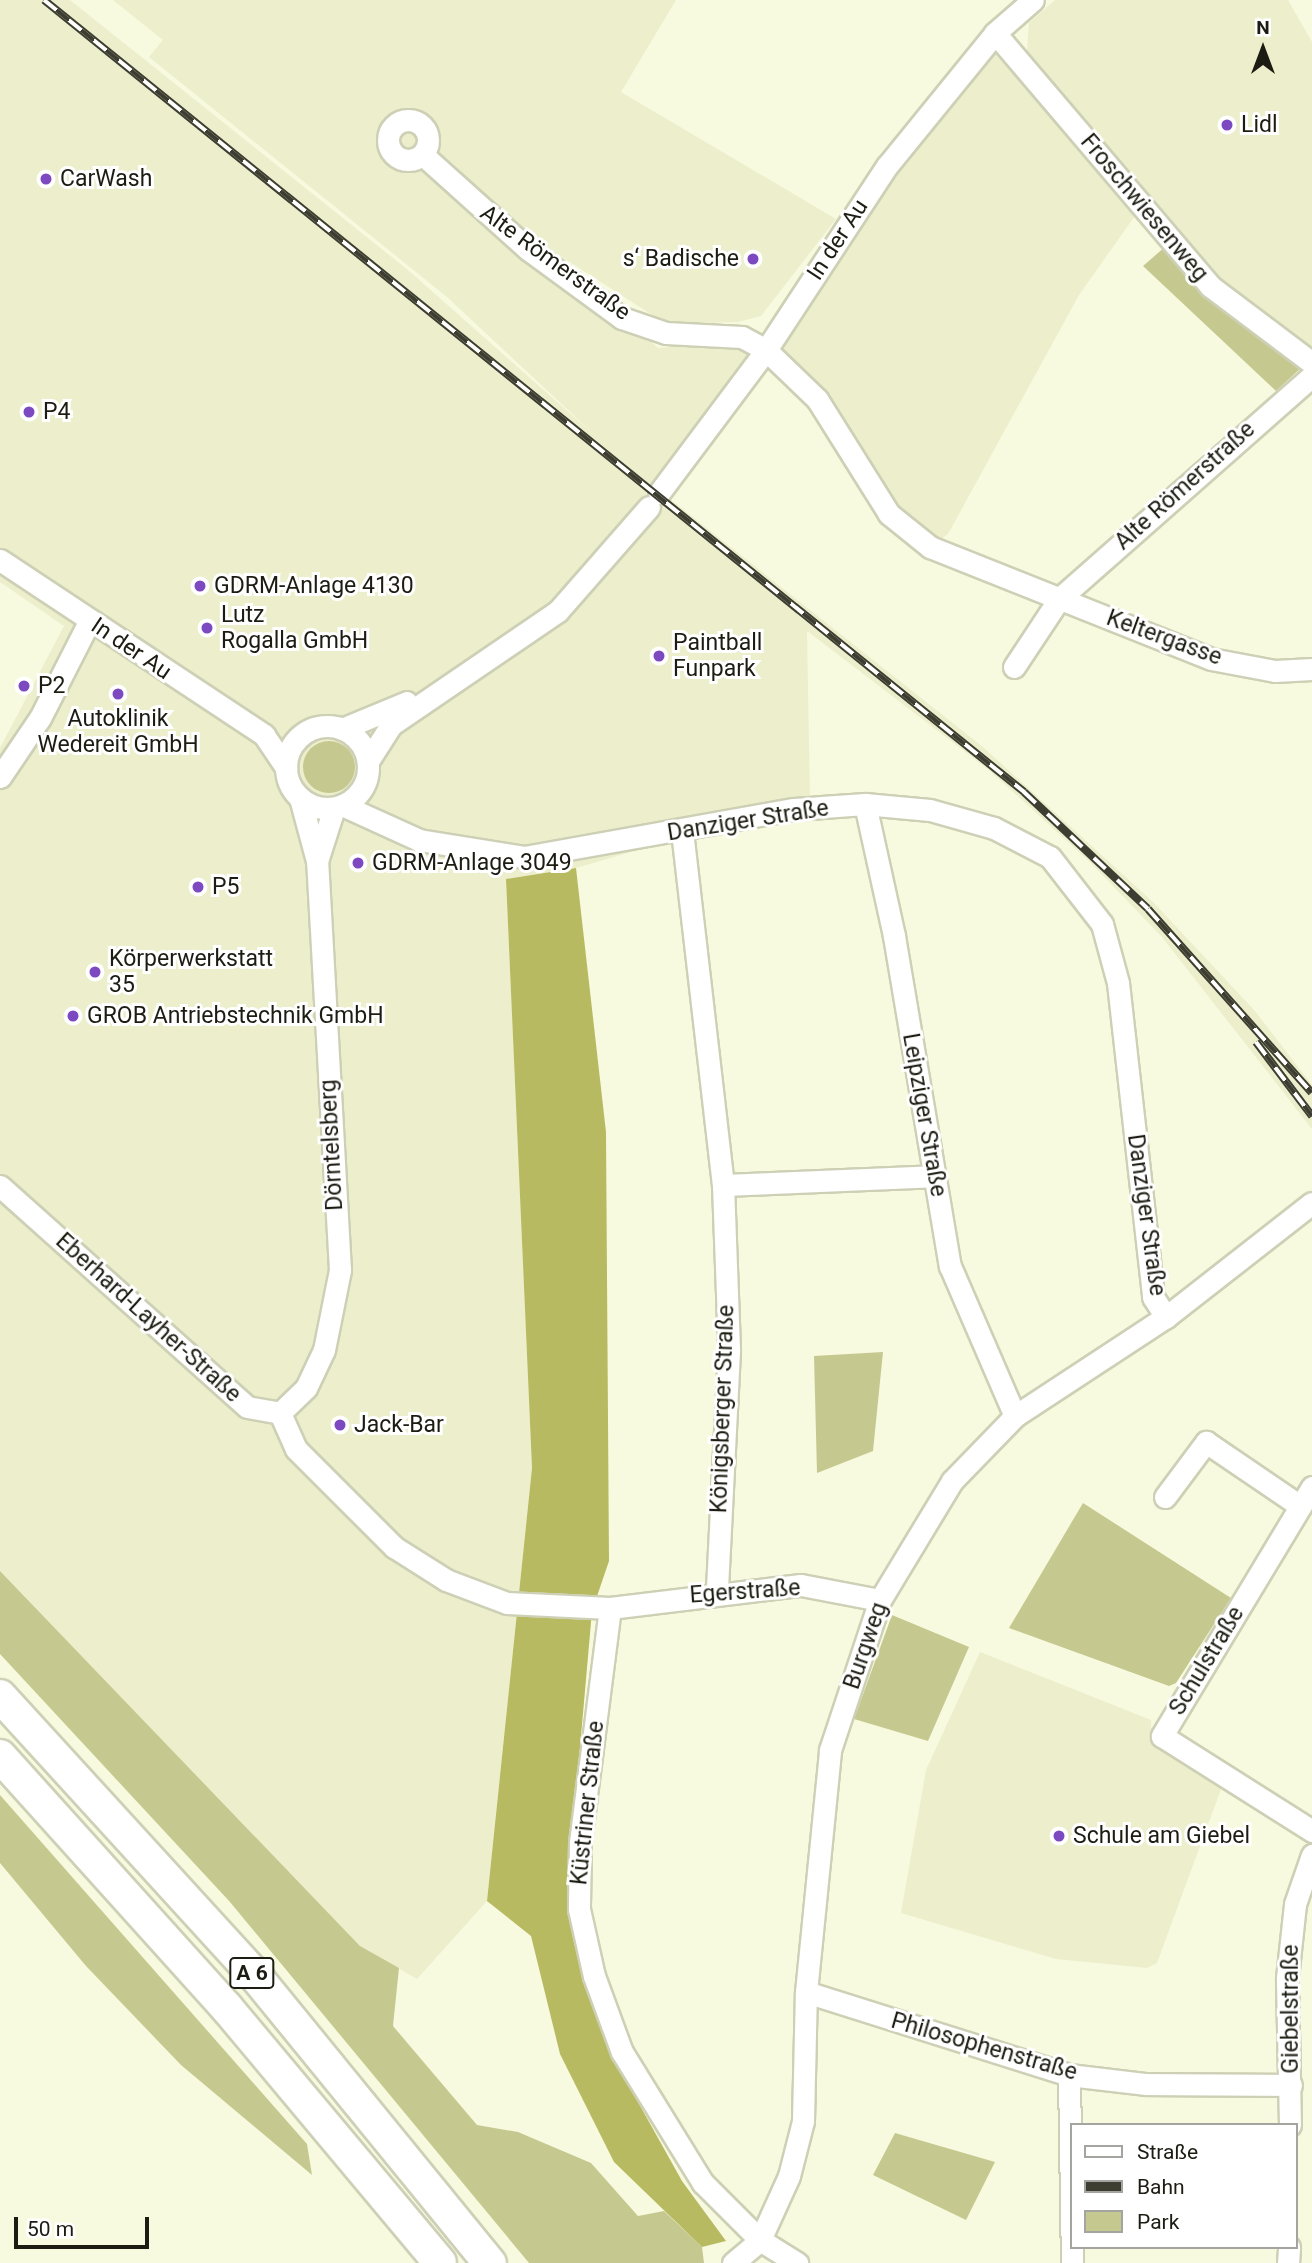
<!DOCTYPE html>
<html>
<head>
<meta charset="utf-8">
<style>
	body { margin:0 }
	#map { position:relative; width:1312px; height:2263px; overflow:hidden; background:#f8fae0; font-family:Roboto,sans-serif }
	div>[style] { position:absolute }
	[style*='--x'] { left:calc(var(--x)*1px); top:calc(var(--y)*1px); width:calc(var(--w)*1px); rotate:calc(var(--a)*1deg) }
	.built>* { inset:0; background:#eceecc }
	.green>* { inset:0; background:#c6c98f }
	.round { border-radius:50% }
	.forest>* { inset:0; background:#b7ba60 }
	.roads { filter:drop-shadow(2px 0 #ced0b6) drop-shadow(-2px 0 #ced0b6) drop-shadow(0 2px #ced0b6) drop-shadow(0 -2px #ced0b6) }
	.minor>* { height:21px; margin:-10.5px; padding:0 10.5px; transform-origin:10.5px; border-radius:10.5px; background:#fff }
	.minor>.ring { margin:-10.5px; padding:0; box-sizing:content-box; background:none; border:21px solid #fff; border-radius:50% }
	.highway>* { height:32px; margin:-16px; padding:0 16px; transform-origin:16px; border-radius:16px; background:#fff }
	.rail>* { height:8px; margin-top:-4px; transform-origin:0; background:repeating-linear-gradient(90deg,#fff 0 16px,#3d3d31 0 32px); box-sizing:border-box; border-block:2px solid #3d3d31 }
	.dots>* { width:19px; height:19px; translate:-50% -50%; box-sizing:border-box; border:4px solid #fff; border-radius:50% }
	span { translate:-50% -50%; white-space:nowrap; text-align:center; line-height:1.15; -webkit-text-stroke:6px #fff; paint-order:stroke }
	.shield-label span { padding:2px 5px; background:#fff; border:2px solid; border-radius:5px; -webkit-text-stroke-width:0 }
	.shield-label { font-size:21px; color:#1c1c13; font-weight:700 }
	.poi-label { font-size:23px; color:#1c1c13 }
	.left { translate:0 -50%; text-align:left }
	.right { translate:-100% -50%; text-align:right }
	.street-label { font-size:23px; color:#1c1c13 }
	.legend { position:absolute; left:1070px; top:2123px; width:228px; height:126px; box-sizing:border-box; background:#fff; border:2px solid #a4a4a1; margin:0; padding:9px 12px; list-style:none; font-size:21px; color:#1c1c13 }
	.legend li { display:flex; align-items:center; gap:14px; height:35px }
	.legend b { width:35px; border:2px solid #a4a4a1 }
	.north { position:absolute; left:1228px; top:14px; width:70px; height:70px; -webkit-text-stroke:5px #fff; paint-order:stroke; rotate:0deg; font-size:19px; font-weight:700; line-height:28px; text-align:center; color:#1c1c13 }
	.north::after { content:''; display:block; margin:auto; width:24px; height:32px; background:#1c1c13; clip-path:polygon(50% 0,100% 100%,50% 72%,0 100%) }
	.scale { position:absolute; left:14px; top:2217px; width:135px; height:32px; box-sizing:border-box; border:4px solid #1c1c13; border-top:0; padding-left:9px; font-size:21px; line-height:24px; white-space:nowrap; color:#1c1c13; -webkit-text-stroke:5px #fff; paint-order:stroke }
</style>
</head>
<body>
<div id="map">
	<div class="built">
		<i style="clip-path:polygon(0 0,70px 0,408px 270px,598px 438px,447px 297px,149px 57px,163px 40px,113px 0,676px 0,621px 92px,836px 219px,761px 316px,738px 322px,666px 324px,528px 235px,658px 348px,715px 343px,766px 350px,887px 166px,995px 54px,1137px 213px,1079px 295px,948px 534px,930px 547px,889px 514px,817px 399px,766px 350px,661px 492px,983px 747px,1154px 903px,1255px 1011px,1312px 1085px,1312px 1129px,1162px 937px,1090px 862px,989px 770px,807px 631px,810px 800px,576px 868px,506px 879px,532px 1468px,487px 1901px,417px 1979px,360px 1946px,0 1571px,0 748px,64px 626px,0 582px)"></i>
		<i style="clip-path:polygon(1055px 0,1288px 0,1312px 42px,1312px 350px,1218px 279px,1027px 51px,1029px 23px)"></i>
		<i style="clip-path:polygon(980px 1652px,1151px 1720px,1152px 1741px,1224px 1781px,1157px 1963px,1147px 1968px,1056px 1959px,901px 1913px,926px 1770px)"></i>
	</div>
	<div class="green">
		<i style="clip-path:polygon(1166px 246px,1277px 346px,1301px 368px,1276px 391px,1143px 266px)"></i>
		<i class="round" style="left:303px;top:741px;width:52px;height:52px"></i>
		<i style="clip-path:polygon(883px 1352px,873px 1451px,817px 1473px,814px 1356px)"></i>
		<i style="clip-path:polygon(1083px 1503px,1231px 1598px,1176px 1683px,1169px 1686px,1009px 1628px)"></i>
		<i style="clip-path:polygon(0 1571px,360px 1946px,399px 1968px,393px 2026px,477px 2125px,518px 2132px,591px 2163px,638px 2216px,664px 2211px,702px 2247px,704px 2263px,529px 2263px,230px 1902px,0 1654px)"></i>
		<i style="clip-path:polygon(892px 1615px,969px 1647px,928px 1741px,854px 1719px)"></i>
		<i style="clip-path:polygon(0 1795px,307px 2144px,312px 2175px,181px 2065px,86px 1966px,0 1863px)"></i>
		<i style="clip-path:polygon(895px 2133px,995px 2162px,966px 2220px,873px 2175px)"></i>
	</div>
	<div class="forest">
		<i style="clip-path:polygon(576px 868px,606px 1132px,609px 1561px,592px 1611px,569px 1873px,580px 1952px,614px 2059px,682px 2181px,726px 2241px,702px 2247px,614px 2162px,560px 2054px,531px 1936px,487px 1901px,532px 1468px,506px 879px)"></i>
	</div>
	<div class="roads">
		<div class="minor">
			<i style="--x:995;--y:33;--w:332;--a:49.6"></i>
			<i style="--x:1210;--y:286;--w:128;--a:37"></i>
			<i class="ring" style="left:388px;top:120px;width:19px;height:19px"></i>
			<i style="--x:423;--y:155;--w:142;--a:41.9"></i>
			<i style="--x:529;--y:250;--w:115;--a:36.2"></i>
			<i style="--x:622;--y:318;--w:46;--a:18.8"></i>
			<i style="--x:666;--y:333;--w:76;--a:3"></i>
			<i style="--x:742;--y:337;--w:27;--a:28"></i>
			<i style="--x:766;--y:350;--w:71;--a:43.9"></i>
			<i style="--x:817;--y:399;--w:136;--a:57.9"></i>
			<i style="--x:889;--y:514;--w:53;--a:38.8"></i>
			<i style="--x:930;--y:547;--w:302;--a:21.7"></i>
			<i style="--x:1211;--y:659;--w:65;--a:10.6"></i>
			<i style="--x:1275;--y:671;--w:37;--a:-3"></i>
			<i style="--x:659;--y:493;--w:179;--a:-53.2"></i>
			<i style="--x:766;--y:350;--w:220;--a:-56.7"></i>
			<i style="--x:887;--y:166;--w:171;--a:-50.9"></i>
			<i style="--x:995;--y:33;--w:50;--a:-41"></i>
			<i style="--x:0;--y:560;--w:317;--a:33.5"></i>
			<i style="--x:264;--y:735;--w:40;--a:56"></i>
			<i style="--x:1014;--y:667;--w:82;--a:-56.5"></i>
			<i style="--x:1059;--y:599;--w:337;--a:-41.4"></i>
			<i class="ring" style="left:286px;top:726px;width:61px;height:61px"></i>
			<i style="--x:342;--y:729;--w:70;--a:-22.6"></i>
			<i style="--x:368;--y:761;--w:43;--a:-57.4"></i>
			<i style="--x:391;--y:725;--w:202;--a:-34.3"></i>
			<i style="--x:558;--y:611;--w:138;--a:-48.8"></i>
			<i style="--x:0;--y:777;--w:71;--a:-55.9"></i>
			<i style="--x:40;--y:718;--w:108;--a:-63"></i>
			<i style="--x:865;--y:804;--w:135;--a:77.6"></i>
			<i style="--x:894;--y:936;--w:335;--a:80.4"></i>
			<i style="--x:950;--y:1266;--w:163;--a:66.6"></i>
			<i style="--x:342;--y:805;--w:85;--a:24.4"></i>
			<i style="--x:419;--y:840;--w:106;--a:9.2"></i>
			<i style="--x:524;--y:857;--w:274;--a:-10.1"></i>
			<i style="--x:794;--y:809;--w:71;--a:-4"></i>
			<i style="--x:865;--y:804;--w:65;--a:5.3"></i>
			<i style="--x:930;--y:810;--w:66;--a:15.7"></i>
			<i style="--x:994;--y:828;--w:63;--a:27.4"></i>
			<i style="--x:1050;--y:857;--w:85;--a:52.2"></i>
			<i style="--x:1102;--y:924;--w:61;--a:74.8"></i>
			<i style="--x:1118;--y:983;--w:316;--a:83.6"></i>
			<i style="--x:1153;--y:1297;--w:24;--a:57"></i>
			<i style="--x:682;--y:831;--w:356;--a:83.4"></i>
			<i style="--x:723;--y:1185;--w:166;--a:87.9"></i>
			<i style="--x:729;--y:1351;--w:240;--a:92.9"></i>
			<i style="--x:317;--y:861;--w:56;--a:-72.2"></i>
			<i style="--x:723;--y:1185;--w:211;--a:-2.4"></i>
			<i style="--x:0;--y:1186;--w:331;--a:41.8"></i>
			<i style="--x:247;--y:1407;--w:34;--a:10"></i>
			<i style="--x:280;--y:1413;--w:39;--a:66"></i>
			<i style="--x:296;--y:1449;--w:139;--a:45"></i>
			<i style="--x:394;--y:1547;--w:62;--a:32.4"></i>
			<i style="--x:446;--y:1580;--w:65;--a:20.7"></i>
			<i style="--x:507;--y:1603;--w:103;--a:2.8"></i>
			<i style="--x:610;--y:1608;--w:192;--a:-6.9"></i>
			<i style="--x:801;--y:1585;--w:80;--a:10.8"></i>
			<i style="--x:280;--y:1413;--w:36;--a:-44"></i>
			<i style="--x:306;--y:1388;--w:42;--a:-64.7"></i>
			<i style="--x:324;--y:1350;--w:82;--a:-78.7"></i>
			<i style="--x:340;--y:1270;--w:410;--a:-93.2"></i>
			<i style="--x:317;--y:861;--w:65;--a:-105.1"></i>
			<i style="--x:1312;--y:1487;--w:291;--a:121.1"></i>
			<i style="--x:1162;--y:1736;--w:178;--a:32.3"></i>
			<i style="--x:1165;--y:1497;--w:69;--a:-53.3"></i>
			<i style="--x:1206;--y:1442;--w:114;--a:34.2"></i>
			<i style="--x:610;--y:1608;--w:236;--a:97.3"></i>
			<i style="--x:580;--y:1842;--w:67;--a:90.9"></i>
			<i style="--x:579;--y:1909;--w:69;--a:77.4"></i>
			<i style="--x:594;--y:1976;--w:81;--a:69.8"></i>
			<i style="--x:622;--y:2052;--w:154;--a:58.3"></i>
			<i style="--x:703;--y:2183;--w:81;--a:45"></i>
			<i style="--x:760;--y:2240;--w:44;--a:31.9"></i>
			<i style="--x:806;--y:1992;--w:276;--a:17.5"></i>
			<i style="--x:1069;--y:2075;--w:78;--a:6.7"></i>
			<i style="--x:1146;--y:2084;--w:145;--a:0.4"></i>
			<i style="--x:1069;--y:2075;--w:188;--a:89.1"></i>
			<i style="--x:1290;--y:2125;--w:147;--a:-91.2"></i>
			<i style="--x:1287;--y:1978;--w:74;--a:-83.8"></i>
			<i style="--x:1295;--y:1904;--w:52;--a:-70.9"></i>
			<i style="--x:733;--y:2263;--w:35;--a:-40"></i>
			<i style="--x:760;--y:2240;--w:70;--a:-65.6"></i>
			<i style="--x:789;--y:2176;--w:57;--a:-75.7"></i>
			<i style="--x:803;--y:2121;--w:129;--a:-88.7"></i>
			<i style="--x:806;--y:1992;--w:243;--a:-84.3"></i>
			<i style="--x:830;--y:1750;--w:158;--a:-71.6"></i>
			<i style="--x:880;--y:1600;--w:139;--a:-58.8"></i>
			<i style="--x:952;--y:1481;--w:91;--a:-45.9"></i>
			<i style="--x:1015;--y:1416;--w:181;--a:-33.3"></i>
			<i style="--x:1166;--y:1317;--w:185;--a:-38"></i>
			<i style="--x:1288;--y:2263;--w:16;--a:-86"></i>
		</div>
		<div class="highway">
			<i style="--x:0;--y:1696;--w:383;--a:47.6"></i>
			<i style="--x:258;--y:1979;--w:367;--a:50.8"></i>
			<i style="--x:0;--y:1756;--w:339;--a:48"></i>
			<i style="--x:227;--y:2008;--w:332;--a:50.1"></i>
		</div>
	</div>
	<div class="rail">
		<i style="--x:44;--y:0;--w:1260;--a:38.94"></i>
		<i style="--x:1024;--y:792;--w:170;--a:43.3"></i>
		<i style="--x:1148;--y:909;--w:246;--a:48.3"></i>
		<i style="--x:1256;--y:1042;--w:93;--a:52.9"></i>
	</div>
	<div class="dots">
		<i style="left:1227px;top:125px;background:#7c49c0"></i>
		<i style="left:46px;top:179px;background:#7c49c0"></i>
		<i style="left:753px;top:259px;background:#7c49c0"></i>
		<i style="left:29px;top:412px;background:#7c49c0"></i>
		<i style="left:200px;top:586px;background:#7c49c0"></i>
		<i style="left:207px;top:628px;background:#7c49c0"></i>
		<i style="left:659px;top:656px;background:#7c49c0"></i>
		<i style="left:24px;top:686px;background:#7c49c0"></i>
		<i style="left:118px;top:694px;background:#7c49c0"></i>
		<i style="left:358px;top:863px;background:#7c49c0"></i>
		<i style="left:198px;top:887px;background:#7c49c0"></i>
		<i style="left:95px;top:972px;background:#7c49c0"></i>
		<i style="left:73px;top:1016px;background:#7c49c0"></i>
		<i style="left:340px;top:1425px;background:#7c49c0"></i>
		<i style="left:1059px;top:1836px;background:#7c49c0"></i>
	</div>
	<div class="shield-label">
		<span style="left:252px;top:1973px">A 6</span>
	</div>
	<div class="poi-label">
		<span class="left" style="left:1241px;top:125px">Lidl</span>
		<span class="left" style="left:60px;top:179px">CarWash</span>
		<span class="right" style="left:739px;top:259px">s‘ Badische</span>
		<span class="left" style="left:43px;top:412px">P4</span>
		<span class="left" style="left:214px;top:586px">GDRM-Anlage 4130</span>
		<span class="left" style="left:221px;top:628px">Lutz<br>Rogalla GmbH</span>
		<span class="left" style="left:673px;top:656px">Paintball<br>Funpark</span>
		<span class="left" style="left:38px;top:686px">P2</span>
		<span style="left:118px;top:732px">Autoklinik<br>Wedereit GmbH</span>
		<span class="left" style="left:372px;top:863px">GDRM-Anlage 3049</span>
		<span class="left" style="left:212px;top:887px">P5</span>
		<span class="left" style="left:109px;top:972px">Körperwerkstatt<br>35</span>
		<span class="left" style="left:87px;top:1016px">GROB Antriebstechnik GmbH</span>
		<span class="left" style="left:354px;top:1425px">Jack-Bar</span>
		<span class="left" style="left:1073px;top:1836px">Schule am Giebel</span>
	</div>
	<div class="street-label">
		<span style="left:1144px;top:208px;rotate:50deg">Froschwiesenweg</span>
		<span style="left:838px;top:240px;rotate:-57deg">In der Au</span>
		<span style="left:555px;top:263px;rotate:36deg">Alte Römerstraße</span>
		<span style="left:1185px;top:486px;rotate:-42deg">Alte Römerstraße</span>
		<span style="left:1164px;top:638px;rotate:20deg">Keltergasse</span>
		<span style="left:131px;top:649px;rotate:34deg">In der Au</span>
		<span style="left:748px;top:821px;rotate:-9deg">Danziger Straße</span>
		<span style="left:924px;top:1115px;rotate:80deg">Leipziger Straße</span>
		<span style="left:332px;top:1145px;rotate:-93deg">Dörntelsberg</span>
		<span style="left:1146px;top:1215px;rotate:82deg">Danziger Straße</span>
		<span style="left:148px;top:1318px;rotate:42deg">Eberhard-Layher-Straße</span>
		<span style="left:723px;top:1409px;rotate:-88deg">Königsberger Straße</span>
		<span style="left:745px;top:1592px;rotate:-4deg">Egerstraße</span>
		<span style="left:866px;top:1646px;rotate:-71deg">Burgweg</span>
		<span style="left:1207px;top:1661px;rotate:-59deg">Schulstraße</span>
		<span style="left:588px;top:1803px;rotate:-84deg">Küstriner Straße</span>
		<span style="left:1291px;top:2009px;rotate:-90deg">Giebelstraße</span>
		<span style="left:984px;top:2047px;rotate:16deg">Philosophenstraße</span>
	</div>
	<ul class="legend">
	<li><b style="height:9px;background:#fff"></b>Straße</li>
	<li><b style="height:9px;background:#3d3d31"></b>Bahn</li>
	<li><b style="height:19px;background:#c6c98f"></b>Park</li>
	</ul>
	<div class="north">N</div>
	<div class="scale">50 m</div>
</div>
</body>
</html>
